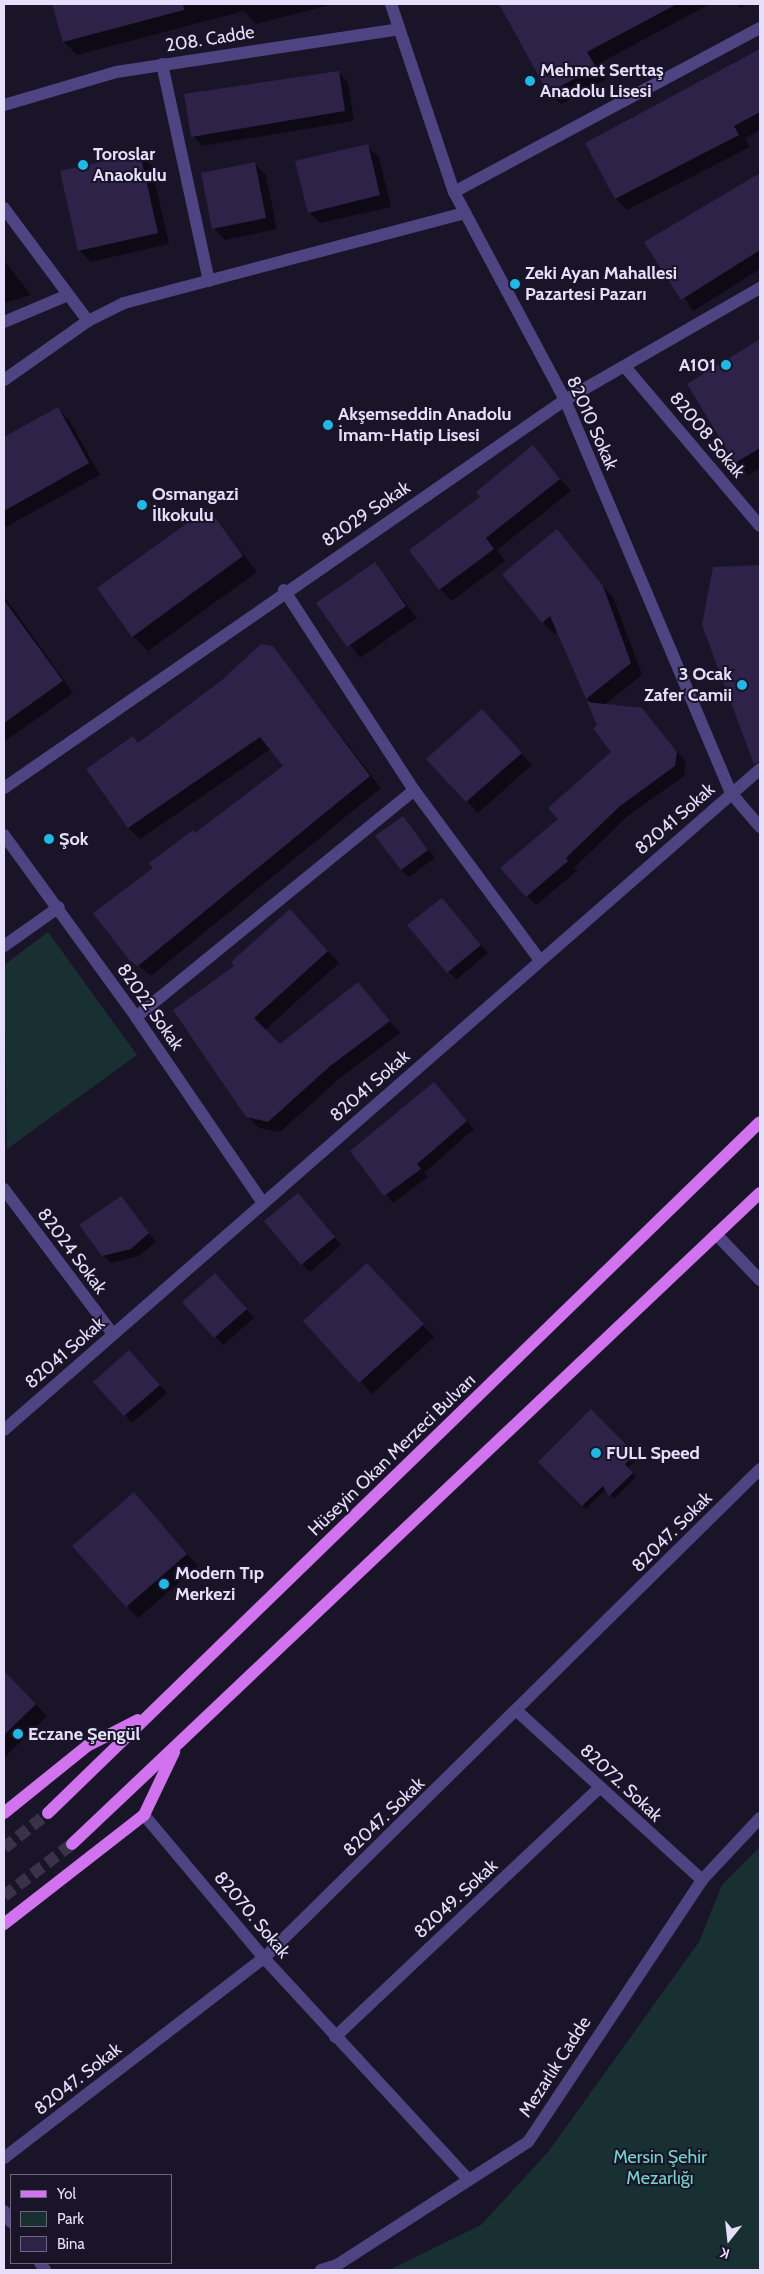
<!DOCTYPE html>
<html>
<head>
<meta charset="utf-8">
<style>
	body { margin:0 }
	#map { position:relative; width:764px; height:2274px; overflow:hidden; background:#1a1429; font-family:Cabin,sans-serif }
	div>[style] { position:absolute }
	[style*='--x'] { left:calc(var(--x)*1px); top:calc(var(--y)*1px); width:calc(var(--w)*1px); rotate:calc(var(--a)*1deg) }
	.green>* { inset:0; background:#183032 }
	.shadow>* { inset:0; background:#0007 }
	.building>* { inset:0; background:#2f2248 }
	.major-tunnel>* { height:12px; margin-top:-6px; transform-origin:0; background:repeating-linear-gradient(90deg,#393248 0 12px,transparent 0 18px) }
	.minor>* { height:12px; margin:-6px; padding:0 6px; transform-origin:6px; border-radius:6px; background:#4f4482 }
	.major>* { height:12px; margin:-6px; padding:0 6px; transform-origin:6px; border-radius:6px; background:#d173ef }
	.dots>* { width:14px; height:14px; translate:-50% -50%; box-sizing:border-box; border:2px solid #1a1429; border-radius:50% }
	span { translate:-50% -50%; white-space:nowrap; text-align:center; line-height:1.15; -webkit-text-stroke:4px #1a1429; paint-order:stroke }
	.street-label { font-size:18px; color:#e6dffb }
	.poi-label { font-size:18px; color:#e6dffb; font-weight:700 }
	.left { translate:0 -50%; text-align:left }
	.right { translate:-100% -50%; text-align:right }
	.park-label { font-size:18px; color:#72d4c9 }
	.frame { position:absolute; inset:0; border:5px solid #e6dffb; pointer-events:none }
	.legend { position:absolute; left:10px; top:2174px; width:162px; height:90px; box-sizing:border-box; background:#1a1429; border:1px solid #6c657d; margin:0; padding:6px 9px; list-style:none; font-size:15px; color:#e6dffb }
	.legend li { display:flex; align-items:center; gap:10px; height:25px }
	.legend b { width:25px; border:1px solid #6c657d }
	.north { position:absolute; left:704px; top:2214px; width:50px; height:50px; -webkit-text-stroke:4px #1a1429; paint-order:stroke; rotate:196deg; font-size:14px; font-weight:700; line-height:20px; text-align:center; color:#e6dffb }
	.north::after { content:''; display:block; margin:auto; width:18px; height:22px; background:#e6dffb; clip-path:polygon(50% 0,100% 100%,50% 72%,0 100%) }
</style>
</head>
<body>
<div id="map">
	<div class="green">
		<i style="clip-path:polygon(48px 932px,137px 1055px,7px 1149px,4px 965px)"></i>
		<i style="clip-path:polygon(760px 1847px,760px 2270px,389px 2270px,481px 2225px,548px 2152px,699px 1942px,722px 1885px)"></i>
	</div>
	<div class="shadow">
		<i style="clip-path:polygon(54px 4px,333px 4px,256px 24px,244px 11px,77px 55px,64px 42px)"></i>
		<i style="clip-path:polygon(501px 4px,710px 4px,598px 64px,606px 79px,561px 104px,549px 93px)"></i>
		<i style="clip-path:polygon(736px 4px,749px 4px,741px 8px)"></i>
		<i style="clip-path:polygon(760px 52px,760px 130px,745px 138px,750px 147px,627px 210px,616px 199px,587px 143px)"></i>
		<i style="clip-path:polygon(338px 72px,348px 82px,354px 121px,202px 146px,193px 136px)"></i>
		<i style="clip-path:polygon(367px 146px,379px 157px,391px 207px,320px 223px,309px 212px)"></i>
		<i style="clip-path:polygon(140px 154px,151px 165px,169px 244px,91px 262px,79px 250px)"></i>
		<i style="clip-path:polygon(254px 163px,266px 175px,277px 229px,225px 240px,214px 228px)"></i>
		<i style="clip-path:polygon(760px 174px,760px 269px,693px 311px,646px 242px)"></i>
		<i style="clip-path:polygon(4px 260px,31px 295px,4px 303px)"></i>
		<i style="clip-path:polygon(760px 340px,760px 468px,749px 475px,736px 462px,688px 384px)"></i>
		<i style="clip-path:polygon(58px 409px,69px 420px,100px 475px,4px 528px,4px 439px)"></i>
		<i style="clip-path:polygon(533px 447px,571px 491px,497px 550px,505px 561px,452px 601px,440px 589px,482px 497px)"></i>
		<i style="clip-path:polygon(208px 510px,257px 572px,148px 651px,133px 636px)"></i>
		<i style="clip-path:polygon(557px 531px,614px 599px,642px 675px,604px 705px,641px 709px,686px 762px,684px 776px,629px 815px,574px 868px,577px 871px,536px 905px,527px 896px,560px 819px,612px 752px,558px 631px,554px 634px,543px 622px)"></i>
		<i style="clip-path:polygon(375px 563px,417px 618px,360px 658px,318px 603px)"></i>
		<i style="clip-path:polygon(760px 566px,760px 762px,751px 752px,714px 568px)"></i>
		<i style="clip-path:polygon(4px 596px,73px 693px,4px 742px)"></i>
		<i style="clip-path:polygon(273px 647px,381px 788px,151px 976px,130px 959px,155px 869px,285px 766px,271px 749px,140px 839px,128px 828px,133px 737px,139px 744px)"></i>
		<i style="clip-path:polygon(493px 722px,532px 765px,478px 813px,428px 759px)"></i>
		<i style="clip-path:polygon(402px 817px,435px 858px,409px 877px,401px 870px)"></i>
		<i style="clip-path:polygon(449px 907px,488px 953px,456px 980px,409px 926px)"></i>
		<i style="clip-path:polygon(302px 922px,339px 963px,265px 1030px,280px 1046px,358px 984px,400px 1033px,340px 1078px,280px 1132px,259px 1128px,247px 1116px,174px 1010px)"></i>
		<i style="clip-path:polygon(441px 1091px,474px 1129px,424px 1173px,428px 1177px,393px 1203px,352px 1152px)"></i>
		<i style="clip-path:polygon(121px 1198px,156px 1242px,139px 1256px,111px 1263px,103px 1255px)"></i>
		<i style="clip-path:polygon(305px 1203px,341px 1245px,310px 1272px,302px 1264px)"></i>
		<i style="clip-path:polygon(379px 1276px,434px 1337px,372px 1394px,305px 1321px)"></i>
		<i style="clip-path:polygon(223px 1282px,254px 1318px,223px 1345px,183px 1302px)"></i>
		<i style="clip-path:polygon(137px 1360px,167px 1393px,132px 1423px,95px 1382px)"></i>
		<i style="clip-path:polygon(591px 1411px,638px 1458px,628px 1468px,636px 1477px,614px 1499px,606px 1489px,586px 1509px,539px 1462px)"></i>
		<i style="clip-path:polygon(134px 1494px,198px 1566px,138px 1618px,127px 1606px)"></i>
		<i style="clip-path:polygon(4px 1672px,47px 1716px,4px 1758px)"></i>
	</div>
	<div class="building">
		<i style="clip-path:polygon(52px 4px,183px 4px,184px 10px,63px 42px)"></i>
		<i style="clip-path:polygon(499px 4px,677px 4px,587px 52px,596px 67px,548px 93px)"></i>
		<i style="clip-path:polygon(760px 49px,760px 112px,734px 126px,739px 135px,615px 199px,585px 143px)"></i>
		<i style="clip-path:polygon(339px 71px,345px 111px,191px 137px,184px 94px)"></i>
		<i style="clip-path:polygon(368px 144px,380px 195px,308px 213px,295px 161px)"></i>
		<i style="clip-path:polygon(140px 153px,158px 233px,78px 251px,60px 171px)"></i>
		<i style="clip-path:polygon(255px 162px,266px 218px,212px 229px,201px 173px)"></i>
		<i style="clip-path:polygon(760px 173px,760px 250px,681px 300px,644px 242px)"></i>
		<i style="clip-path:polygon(760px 339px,760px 448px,735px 463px,687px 384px)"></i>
		<i style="clip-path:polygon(58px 407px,89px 463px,4px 511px,4px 437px)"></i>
		<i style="clip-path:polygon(533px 445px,560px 479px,486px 538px,494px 549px,439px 590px,409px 550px,480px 497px,476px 492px)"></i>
		<i style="clip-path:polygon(208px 508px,243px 556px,132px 637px,97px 588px)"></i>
		<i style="clip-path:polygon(557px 529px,603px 586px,631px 663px,586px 699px,550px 616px,542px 623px,502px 574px)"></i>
		<i style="clip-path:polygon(375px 562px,406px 606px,347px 647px,316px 603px)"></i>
		<i style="clip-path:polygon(760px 565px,760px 761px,754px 764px,702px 625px,713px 567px)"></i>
		<i style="clip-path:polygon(4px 600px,63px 681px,4px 723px)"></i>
		<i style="clip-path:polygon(261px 644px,273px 646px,370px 776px,138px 966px,129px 960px,93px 913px,153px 868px,149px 863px,193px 830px,195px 833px,283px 766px,260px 737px,128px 828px,86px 769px,133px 736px,138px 743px,222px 680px)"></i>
		<i style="clip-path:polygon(587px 702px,642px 708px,677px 752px,675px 766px,620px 806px,566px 858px,568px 861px,526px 897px,500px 868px,558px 819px,548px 808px,611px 752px,593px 728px,597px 725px)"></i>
		<i style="clip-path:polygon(482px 709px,522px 753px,466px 802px,426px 759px)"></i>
		<i style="clip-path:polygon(403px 816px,428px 850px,401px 870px,375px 836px)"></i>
		<i style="clip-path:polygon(442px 898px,481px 945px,447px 973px,407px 925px)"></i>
		<i style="clip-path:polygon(290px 909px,328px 951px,254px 1018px,280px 1044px,358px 982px,390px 1021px,329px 1067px,268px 1122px,246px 1117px,173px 1010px,234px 966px,231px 962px)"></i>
		<i style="clip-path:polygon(434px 1082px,467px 1121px,417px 1164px,421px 1169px,384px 1196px,350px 1151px)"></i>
		<i style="clip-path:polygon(298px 1193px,335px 1237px,301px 1265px,264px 1221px)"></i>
		<i style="clip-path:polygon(121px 1196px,149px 1233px,131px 1249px,102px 1256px,79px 1225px)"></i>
		<i style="clip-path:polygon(367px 1263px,424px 1324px,359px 1383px,303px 1321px)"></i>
		<i style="clip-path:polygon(215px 1273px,247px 1309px,214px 1338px,182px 1302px)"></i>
		<i style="clip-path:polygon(129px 1350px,160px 1385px,124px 1416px,93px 1382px)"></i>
		<i style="clip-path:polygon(591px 1409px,635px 1454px,625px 1464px,633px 1473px,609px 1496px,603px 1486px,582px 1506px,538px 1462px)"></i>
		<i style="clip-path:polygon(134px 1492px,187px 1554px,126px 1607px,72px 1546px)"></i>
		<i style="clip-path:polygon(4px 1671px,36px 1704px,4px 1735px)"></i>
	</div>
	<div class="major-tunnel">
		<i style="--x:4;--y:1848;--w:56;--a:-38.5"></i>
		<i style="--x:4;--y:1896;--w:86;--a:-37.4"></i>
	</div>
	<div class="minor">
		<i style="--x:391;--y:4;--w:198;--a:71.5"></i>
		<i style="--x:454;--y:192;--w:236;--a:61.9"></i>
		<i style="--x:565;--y:400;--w:427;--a:67.1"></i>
		<i style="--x:731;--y:793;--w:45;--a:49.5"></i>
		<i style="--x:162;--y:64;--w:222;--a:77.8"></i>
		<i style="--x:4;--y:105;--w:117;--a:-16.4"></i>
		<i style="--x:116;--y:72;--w:286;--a:-8.6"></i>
		<i style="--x:454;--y:192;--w:347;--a:-28.2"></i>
		<i style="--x:4;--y:208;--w:141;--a:53.4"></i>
		<i style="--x:4;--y:322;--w:69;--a:-22.9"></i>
		<i style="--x:626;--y:368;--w:207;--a:49.7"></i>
		<i style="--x:4;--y:380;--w:103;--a:-35.1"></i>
		<i style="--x:88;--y:321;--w:40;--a:-26.6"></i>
		<i style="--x:124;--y:303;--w:353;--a:-14.8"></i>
		<i style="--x:284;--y:590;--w:239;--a:57"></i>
		<i style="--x:414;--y:790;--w:210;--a:53.5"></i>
		<i style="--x:4;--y:788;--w:682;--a:-34.67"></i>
		<i style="--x:565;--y:400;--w:225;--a:-29.9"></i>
		<i style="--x:4;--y:835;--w:225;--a:54"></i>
		<i style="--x:136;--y:1017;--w:225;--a:55.7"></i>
		<i style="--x:4;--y:946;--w:67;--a:-35.3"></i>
		<i style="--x:136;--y:1017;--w:359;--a:-39.2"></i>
		<i style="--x:4;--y:1189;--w:181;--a:53.1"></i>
		<i style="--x:716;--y:1234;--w:64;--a:46.3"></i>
		<i style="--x:4;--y:1430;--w:1004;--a:-41.16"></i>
		<i style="--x:517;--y:1711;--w:251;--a:42.4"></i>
		<i style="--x:144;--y:1815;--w:187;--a:50"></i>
		<i style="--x:264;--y:1958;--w:302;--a:47.3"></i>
		<i style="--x:335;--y:2037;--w:364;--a:-43.3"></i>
		<i style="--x:4;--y:2158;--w:328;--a:-37.6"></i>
		<i style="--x:264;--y:1958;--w:697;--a:-44.59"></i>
		<i style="--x:4;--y:2211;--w:13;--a:58"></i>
		<i style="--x:40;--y:2263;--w:9;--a:54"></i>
		<i style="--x:321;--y:2270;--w:17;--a:-17"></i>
		<i style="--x:337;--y:2265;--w:227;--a:-32.8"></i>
		<i style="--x:528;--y:2142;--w:315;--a:-56.4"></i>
		<i style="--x:702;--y:1880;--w:85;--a:-46.9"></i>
	</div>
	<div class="major">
		<i style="--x:4;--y:1813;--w:107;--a:-38.9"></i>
		<i style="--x:87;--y:1746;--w:57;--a:-27"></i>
		<i style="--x:48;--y:1813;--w:992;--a:-44.14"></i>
		<i style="--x:72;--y:1844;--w:947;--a:-43.42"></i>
		<i style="--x:4;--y:1924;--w:177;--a:-37.9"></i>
		<i style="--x:144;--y:1815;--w:70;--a:-64.5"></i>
	</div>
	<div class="dots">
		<i style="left:530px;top:81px;background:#21b8e5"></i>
		<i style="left:83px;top:165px;background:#21b8e5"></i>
		<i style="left:515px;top:284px;background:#21b8e5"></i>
		<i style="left:726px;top:365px;background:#21b8e5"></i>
		<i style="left:328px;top:425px;background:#21b8e5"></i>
		<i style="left:142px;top:505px;background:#21b8e5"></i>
		<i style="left:742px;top:685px;background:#21b8e5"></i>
		<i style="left:49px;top:839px;background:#21b8e5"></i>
		<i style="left:596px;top:1453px;background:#21b8e5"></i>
		<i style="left:164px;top:1584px;background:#21b8e5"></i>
		<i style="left:18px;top:1734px;background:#21b8e5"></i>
	</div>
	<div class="street-label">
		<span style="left:210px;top:39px;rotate:-9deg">208. Cadde</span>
		<span style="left:592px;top:423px;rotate:66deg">82010 Sokak</span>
		<span style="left:707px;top:435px;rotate:50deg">82008 Sokak</span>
		<span style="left:366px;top:514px;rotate:-34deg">82029 Sokak</span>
		<span style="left:675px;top:819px;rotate:-41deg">82041 Sokak</span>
		<span style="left:150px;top:1007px;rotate:55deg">82022 Sokak</span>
		<span style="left:370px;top:1086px;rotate:-41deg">82041 Sokak</span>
		<span style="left:72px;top:1251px;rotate:53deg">82024 Sokak</span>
		<span style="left:65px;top:1353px;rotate:-41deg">82041 Sokak</span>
		<span style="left:392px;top:1455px;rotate:-44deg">Hüseyin Okan Merzeci Bulvarı</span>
		<span style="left:672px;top:1532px;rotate:-45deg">82047. Sokak</span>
		<span style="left:621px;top:1783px;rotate:43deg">82072. Sokak</span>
		<span style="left:384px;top:1817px;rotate:-44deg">82047. Sokak</span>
		<span style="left:456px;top:1899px;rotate:-43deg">82049. Sokak</span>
		<span style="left:252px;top:1915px;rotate:50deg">82070. Sokak</span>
		<span style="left:555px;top:2067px;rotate:-57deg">Mezarlık Cadde</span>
		<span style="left:78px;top:2079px;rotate:-38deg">82047. Sokak</span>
	</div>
	<div class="poi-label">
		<span class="left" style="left:540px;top:81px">Mehmet Serttaş<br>Anadolu Lisesi</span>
		<span class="left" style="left:93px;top:165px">Toroslar<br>Anaokulu</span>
		<span class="left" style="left:525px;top:284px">Zeki Ayan Mahallesi<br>Pazartesi Pazarı</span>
		<span class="right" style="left:716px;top:365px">A101</span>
		<span class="left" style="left:338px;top:425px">Akşemseddin Anadolu<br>İmam-Hatip Lisesi</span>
		<span class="left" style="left:152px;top:505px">Osmangazi<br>İlkokulu</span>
		<span class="right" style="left:732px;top:685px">3 Ocak<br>Zafer Camii</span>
		<span class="left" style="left:59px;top:839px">Şok</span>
		<span class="left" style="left:606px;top:1453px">FULL Speed</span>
		<span class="left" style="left:175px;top:1584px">Modern Tıp<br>Merkezi</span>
		<span class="left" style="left:28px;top:1734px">Eczane Şengül</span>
	</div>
	<div class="park-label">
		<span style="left:660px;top:2168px">Mersin Şehir<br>Mezarlığı</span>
	</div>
	<div class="frame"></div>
	<ul class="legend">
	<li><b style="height:6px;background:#d173ef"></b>Yol</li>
	<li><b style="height:14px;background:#183032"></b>Park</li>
	<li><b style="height:14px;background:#2f2248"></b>Bina</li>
	</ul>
	<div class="north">K</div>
</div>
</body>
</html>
